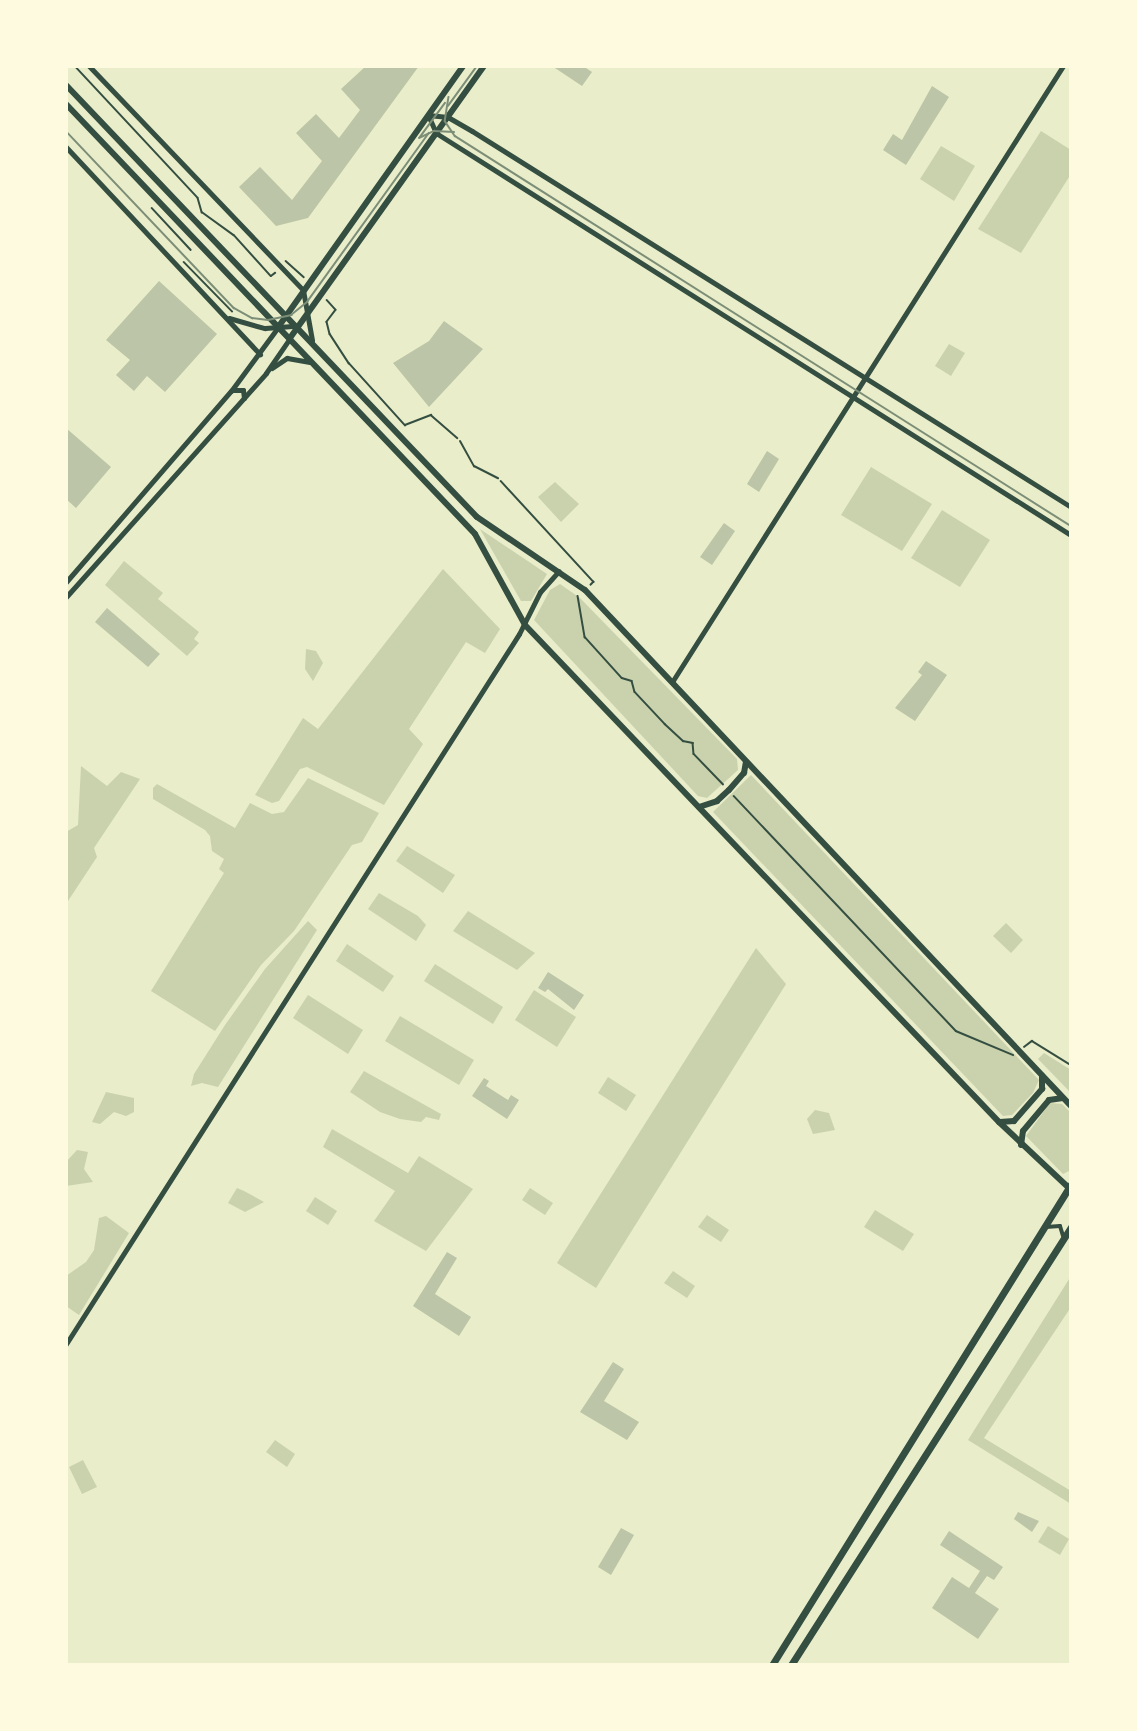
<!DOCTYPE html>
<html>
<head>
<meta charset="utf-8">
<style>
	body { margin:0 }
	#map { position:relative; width:1137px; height:1731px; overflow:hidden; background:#e9edc9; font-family:"PT Serif",serif }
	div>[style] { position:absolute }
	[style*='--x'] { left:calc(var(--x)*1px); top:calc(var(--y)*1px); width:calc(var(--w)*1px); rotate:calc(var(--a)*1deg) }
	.green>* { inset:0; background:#cad2ad }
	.building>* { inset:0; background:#bcc5a7 }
	.path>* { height:1.5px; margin:-0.75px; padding:0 0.75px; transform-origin:0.75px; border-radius:0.75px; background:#344e41 }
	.service>* { height:2px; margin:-1px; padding:0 1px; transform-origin:1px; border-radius:1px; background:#344e41 }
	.minor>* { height:4px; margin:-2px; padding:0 2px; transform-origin:2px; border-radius:2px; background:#344e41 }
	.tertiary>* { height:5px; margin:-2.5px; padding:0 2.5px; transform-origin:2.5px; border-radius:2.5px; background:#344e41 }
	.secondary>* { height:6px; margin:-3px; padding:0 3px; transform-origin:3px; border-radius:3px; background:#344e41 }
	.primary>* { height:7px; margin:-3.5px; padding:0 3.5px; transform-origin:3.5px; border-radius:3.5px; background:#344e41 }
	.tram>* { height:1.5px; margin:-0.75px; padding:0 0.75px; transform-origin:0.75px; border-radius:0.75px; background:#7c8e77 }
	span { translate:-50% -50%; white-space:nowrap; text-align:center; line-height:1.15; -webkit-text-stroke:6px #fefae0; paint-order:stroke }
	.frame { position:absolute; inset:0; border:68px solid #fefae0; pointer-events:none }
</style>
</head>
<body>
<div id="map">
	<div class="green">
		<i style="clip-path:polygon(1041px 131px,1071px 150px,1071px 174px,1021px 253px,978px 229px)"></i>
		<i style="clip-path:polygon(941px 146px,975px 166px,954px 201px,920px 179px)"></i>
		<i style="clip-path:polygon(949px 344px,965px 353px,951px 376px,935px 366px)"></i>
		<i style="clip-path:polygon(871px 467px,932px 504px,902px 551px,841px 515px)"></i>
		<i style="clip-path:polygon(555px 482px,579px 504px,561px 522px,538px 497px)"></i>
		<i style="clip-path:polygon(942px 510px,990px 540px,960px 587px,911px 558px)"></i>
		<i style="clip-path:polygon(480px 529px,547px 574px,531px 601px,521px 601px)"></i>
		<i style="clip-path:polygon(124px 561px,163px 593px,158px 599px,199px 632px,194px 639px,199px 643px,187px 656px,105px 585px)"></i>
		<i style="clip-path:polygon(443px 569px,500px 629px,485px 653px,466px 642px,409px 729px,423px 744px,384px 805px,307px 767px,300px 769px,279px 801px,272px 803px,255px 795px,303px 718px,318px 729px)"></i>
		<i style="clip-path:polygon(560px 584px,580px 598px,737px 759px,738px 770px,707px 798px,698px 796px,534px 620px,550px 590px)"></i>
		<i style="clip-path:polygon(306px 649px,316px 651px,323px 663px,313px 681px,305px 669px)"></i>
		<i style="clip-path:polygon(81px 766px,107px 786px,121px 772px,140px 779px,94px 848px,97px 857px,66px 904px,66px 832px,78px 825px)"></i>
		<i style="clip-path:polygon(751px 775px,1039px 1080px,1033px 1093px,1012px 1115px,1003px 1116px,713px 812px)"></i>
		<i style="clip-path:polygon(308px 778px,379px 813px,362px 842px,352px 845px,294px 931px,261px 965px,215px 1031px,151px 991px,224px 873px,219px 869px,224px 859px,212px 851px,210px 836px,205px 830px,153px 799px,153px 788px,157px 784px,235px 828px,250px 803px,272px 814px,284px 812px)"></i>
		<i style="clip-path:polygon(407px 846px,455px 875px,443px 893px,396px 861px)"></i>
		<i style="clip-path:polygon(379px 893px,418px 916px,426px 925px,416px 941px,368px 909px)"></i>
		<i style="clip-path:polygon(468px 911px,535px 953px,517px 970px,453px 931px)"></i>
		<i style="clip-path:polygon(308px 921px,317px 930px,218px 1087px,202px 1083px,191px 1086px,194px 1074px,225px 1025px,265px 969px)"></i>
		<i style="clip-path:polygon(1006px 923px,1023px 940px,1011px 953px,993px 936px)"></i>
		<i style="clip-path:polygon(347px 944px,394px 976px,383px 992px,336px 961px)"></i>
		<i style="clip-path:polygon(756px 948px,786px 984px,596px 1288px,557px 1263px)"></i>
		<i style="clip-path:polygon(435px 964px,503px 1007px,493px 1024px,424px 981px)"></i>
		<i style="clip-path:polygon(534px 990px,576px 1017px,557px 1047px,515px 1020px)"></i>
		<i style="clip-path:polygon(308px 995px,363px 1030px,348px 1054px,293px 1018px)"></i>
		<i style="clip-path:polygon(400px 1016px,474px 1060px,459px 1085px,385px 1041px)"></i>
		<i style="clip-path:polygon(1044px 1053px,1071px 1070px,1071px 1093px,1038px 1059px)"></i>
		<i style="clip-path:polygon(364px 1071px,441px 1114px,439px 1120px,426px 1117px,421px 1122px,400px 1119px,380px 1112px,350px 1092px)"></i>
		<i style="clip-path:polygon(608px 1077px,636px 1095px,626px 1111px,598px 1093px)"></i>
		<i style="clip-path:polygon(106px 1092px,134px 1098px,134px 1112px,126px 1116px,114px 1112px,100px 1124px,92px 1122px)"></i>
		<i style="clip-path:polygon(1050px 1103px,1062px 1104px,1071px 1113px,1071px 1170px,1063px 1174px,1026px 1136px)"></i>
		<i style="clip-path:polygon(815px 1110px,829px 1113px,835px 1130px,813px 1134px,807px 1119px)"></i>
		<i style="clip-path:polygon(332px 1129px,408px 1173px,419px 1156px,473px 1189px,426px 1251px,374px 1221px,395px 1191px,323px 1147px)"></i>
		<i style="clip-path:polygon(77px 1150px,88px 1152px,84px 1169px,93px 1182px,66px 1186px,66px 1162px)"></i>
		<i style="clip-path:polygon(237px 1188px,244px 1191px,264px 1202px,245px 1212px,228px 1203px)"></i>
		<i style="clip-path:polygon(530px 1188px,553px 1203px,545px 1215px,522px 1200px)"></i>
		<i style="clip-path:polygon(315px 1197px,337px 1211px,328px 1225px,306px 1211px)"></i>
		<i style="clip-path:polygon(875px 1210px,914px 1234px,903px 1251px,864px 1227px)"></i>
		<i style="clip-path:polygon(707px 1215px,729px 1230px,721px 1242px,698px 1227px)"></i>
		<i style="clip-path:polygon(106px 1216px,129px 1233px,79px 1315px,66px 1306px,66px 1276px,86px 1262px,94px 1250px,99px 1218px)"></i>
		<i style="clip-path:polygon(673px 1271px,695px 1286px,687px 1298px,664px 1283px)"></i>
		<i style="clip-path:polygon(1071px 1276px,1071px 1307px,984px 1438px,1071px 1491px,1071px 1504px,968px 1440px)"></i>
		<i style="clip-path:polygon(275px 1440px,295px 1454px,287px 1467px,266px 1452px)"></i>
		<i style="clip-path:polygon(83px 1460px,97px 1487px,82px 1494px,69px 1467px)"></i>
		<i style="clip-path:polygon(1048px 1526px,1069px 1539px,1060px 1555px,1038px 1542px)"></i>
	</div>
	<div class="building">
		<i style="clip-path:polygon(366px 66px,419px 66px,308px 218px,276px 226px,239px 187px,260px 167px,292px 200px,322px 161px,296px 133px,316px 114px,339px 138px,360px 110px,341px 89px)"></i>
		<i style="clip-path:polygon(552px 66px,583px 66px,592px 72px,582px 86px)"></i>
		<i style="clip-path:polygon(932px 86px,949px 97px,906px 165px,883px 150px,893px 134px,902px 140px)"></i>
		<i style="clip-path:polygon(159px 281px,217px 334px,165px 392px,147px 376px,134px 391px,116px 375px,130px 360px,106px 340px)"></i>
		<i style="clip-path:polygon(444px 321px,483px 349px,429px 407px,393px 363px,429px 341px)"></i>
		<i style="clip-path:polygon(66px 428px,111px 467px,76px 508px,66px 499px)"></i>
		<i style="clip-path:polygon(767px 451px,779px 459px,759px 492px,747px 484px)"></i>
		<i style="clip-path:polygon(724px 523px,735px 531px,712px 565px,700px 557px)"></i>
		<i style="clip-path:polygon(107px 608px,160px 654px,148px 667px,95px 622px)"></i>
		<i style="clip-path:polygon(926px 661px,947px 675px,915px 721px,895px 708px,922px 675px,918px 672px)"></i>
		<i style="clip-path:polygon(548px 972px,584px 995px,574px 1010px,548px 989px,545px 992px,538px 988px)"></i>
		<i style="clip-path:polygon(484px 1078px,489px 1081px,486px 1086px,508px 1100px,511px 1095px,519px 1100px,507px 1119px,472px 1096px)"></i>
		<i style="clip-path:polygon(447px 1252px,457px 1258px,435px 1294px,471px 1317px,459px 1336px,413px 1306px)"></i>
		<i style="clip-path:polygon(613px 1362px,624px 1369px,604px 1401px,639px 1422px,627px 1440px,580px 1412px)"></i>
		<i style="clip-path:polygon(1018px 1512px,1039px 1521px,1032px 1532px,1014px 1519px)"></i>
		<i style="clip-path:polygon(621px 1528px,634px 1535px,611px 1575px,598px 1567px)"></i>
		<i style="clip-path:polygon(949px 1531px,1003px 1567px,994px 1580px,987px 1576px,975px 1593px,999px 1609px,978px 1639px,932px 1608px,952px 1577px,969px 1588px,980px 1571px,940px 1545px)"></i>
	</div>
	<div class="path">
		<i style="--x:75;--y:66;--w:180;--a:47"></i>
		<i style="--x:198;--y:198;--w:15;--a:74"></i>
		<i style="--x:202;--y:212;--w:39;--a:36"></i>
		<i style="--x:234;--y:235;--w:55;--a:47.9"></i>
		<i style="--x:271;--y:276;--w:5;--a:-37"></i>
		<i style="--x:152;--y:208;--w:57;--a:47.1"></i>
		<i style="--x:286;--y:261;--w:24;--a:42"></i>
		<i style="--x:184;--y:262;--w:69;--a:45.6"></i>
		<i style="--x:327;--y:300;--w:13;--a:48"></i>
		<i style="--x:336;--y:310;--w:15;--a:127"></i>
		<i style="--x:327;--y:322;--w:12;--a:76"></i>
		<i style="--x:330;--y:334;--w:35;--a:57"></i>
		<i style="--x:349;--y:363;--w:84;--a:47.9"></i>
		<i style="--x:405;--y:425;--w:28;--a:-21"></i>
		<i style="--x:431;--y:415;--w:35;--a:41"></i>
		<i style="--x:501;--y:481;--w:137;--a:47.4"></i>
		<i style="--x:594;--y:582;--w:4;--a:135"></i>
		<i style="--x:578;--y:596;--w:42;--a:80.3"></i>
		<i style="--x:585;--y:637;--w:55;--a:47.9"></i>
		<i style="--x:622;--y:678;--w:10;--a:17"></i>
		<i style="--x:632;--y:681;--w:11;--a:75"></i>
		<i style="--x:635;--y:692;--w:44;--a:46.8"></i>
		<i style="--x:665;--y:724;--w:25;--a:43"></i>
		<i style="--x:683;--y:741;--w:10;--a:11"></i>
		<i style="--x:693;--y:743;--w:11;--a:85"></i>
		<i style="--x:694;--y:754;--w:42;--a:46"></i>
		<i style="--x:734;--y:796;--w:323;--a:46.6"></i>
		<i style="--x:956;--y:1031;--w:62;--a:22.8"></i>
		<i style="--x:1024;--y:1047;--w:10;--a:-37"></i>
		<i style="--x:1032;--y:1041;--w:46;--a:31.6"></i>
	</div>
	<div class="service">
		<i style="--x:460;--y:441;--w:29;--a:61"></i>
		<i style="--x:474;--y:466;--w:27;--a:27"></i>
	</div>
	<div class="minor">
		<i style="--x:1046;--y:1227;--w:14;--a:-4"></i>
		<i style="--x:1060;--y:1226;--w:10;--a:73"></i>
	</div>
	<div class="tertiary">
		<i style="--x:89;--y:66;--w:310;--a:46.3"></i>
		<i style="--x:303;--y:290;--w:51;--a:79.8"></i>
		<i style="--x:66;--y:147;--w:284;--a:46.9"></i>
		<i style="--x:229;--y:318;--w:37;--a:16"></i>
		<i style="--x:265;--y:328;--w:31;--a:-4"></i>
		<i style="--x:272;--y:368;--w:18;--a:-34"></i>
		<i style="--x:287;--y:358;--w:23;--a:10"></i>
		<i style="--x:232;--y:390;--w:11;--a:0"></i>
		<i style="--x:243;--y:390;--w:8;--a:83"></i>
		<i style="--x:1071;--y:507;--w:707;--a:-147.88"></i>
		<i style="--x:472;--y:131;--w:28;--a:-150"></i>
		<i style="--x:448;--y:117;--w:20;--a:-174"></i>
		<i style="--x:428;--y:115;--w:20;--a:66"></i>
		<i style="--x:436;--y:133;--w:752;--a:32.34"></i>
		<i style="--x:66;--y:582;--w:252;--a:-49.2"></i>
		<i style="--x:231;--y:391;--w:81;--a:-53.6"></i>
		<i style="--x:66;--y:597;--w:300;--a:-48.2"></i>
		<i style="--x:266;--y:373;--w:42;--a:-55.6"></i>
		<i style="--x:672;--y:682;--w:730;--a:-57.6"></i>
		<i style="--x:66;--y:1344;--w:842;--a:-57.46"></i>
		<i style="--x:519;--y:634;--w:47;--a:-63.4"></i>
		<i style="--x:540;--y:592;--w:28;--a:-48"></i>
	</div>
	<div class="secondary">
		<i style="--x:66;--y:85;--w:596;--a:46.43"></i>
		<i style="--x:477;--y:517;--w:130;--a:34.1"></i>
		<i style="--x:585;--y:590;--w:709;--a:46.71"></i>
		<i style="--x:66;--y:104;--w:593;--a:46.43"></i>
		<i style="--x:475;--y:534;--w:104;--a:61.2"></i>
		<i style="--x:525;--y:625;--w:687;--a:46.36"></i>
		<i style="--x:999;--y:1122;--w:98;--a:43.3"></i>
		<i style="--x:279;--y:326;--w:319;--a:-54.7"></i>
		<i style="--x:290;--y:338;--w:334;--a:-54.5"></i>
		<i style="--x:699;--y:807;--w:19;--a:-18"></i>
		<i style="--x:717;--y:801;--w:16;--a:-43"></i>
		<i style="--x:729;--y:790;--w:23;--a:-49"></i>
		<i style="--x:744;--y:773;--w:11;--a:-80"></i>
		<i style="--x:1000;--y:1122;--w:14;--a:-4"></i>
		<i style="--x:1014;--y:1121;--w:43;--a:-48.8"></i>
		<i style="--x:1042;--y:1089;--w:13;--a:-90"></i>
		<i style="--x:1021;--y:1145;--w:14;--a:-82"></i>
		<i style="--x:1023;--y:1131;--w:40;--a:-50"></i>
		<i style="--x:1049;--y:1100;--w:14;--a:-8"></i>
	</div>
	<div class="primary">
		<i style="--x:772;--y:1665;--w:566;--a:-58.13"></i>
		<i style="--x:791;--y:1665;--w:520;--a:-57.41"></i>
	</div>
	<div class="tram">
		<i style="--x:449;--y:97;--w:24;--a:99"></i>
		<i style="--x:445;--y:121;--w:18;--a:56"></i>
		<i style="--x:455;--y:136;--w:729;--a:32.34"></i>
		<i style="--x:448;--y:106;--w:49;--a:-54.1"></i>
		<i style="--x:66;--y:131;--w:244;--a:46.5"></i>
		<i style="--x:234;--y:308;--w:21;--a:29"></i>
		<i style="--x:252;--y:318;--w:16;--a:7"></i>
		<i style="--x:268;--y:320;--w:24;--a:-12"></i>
		<i style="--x:291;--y:315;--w:21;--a:-39"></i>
		<i style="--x:307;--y:302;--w:208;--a:-54.2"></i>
		<i style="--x:420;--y:137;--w:42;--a:-53.7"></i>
		<i style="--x:419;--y:138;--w:17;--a:-25"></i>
		<i style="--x:434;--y:131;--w:20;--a:3"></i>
	</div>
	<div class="frame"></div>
</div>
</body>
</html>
